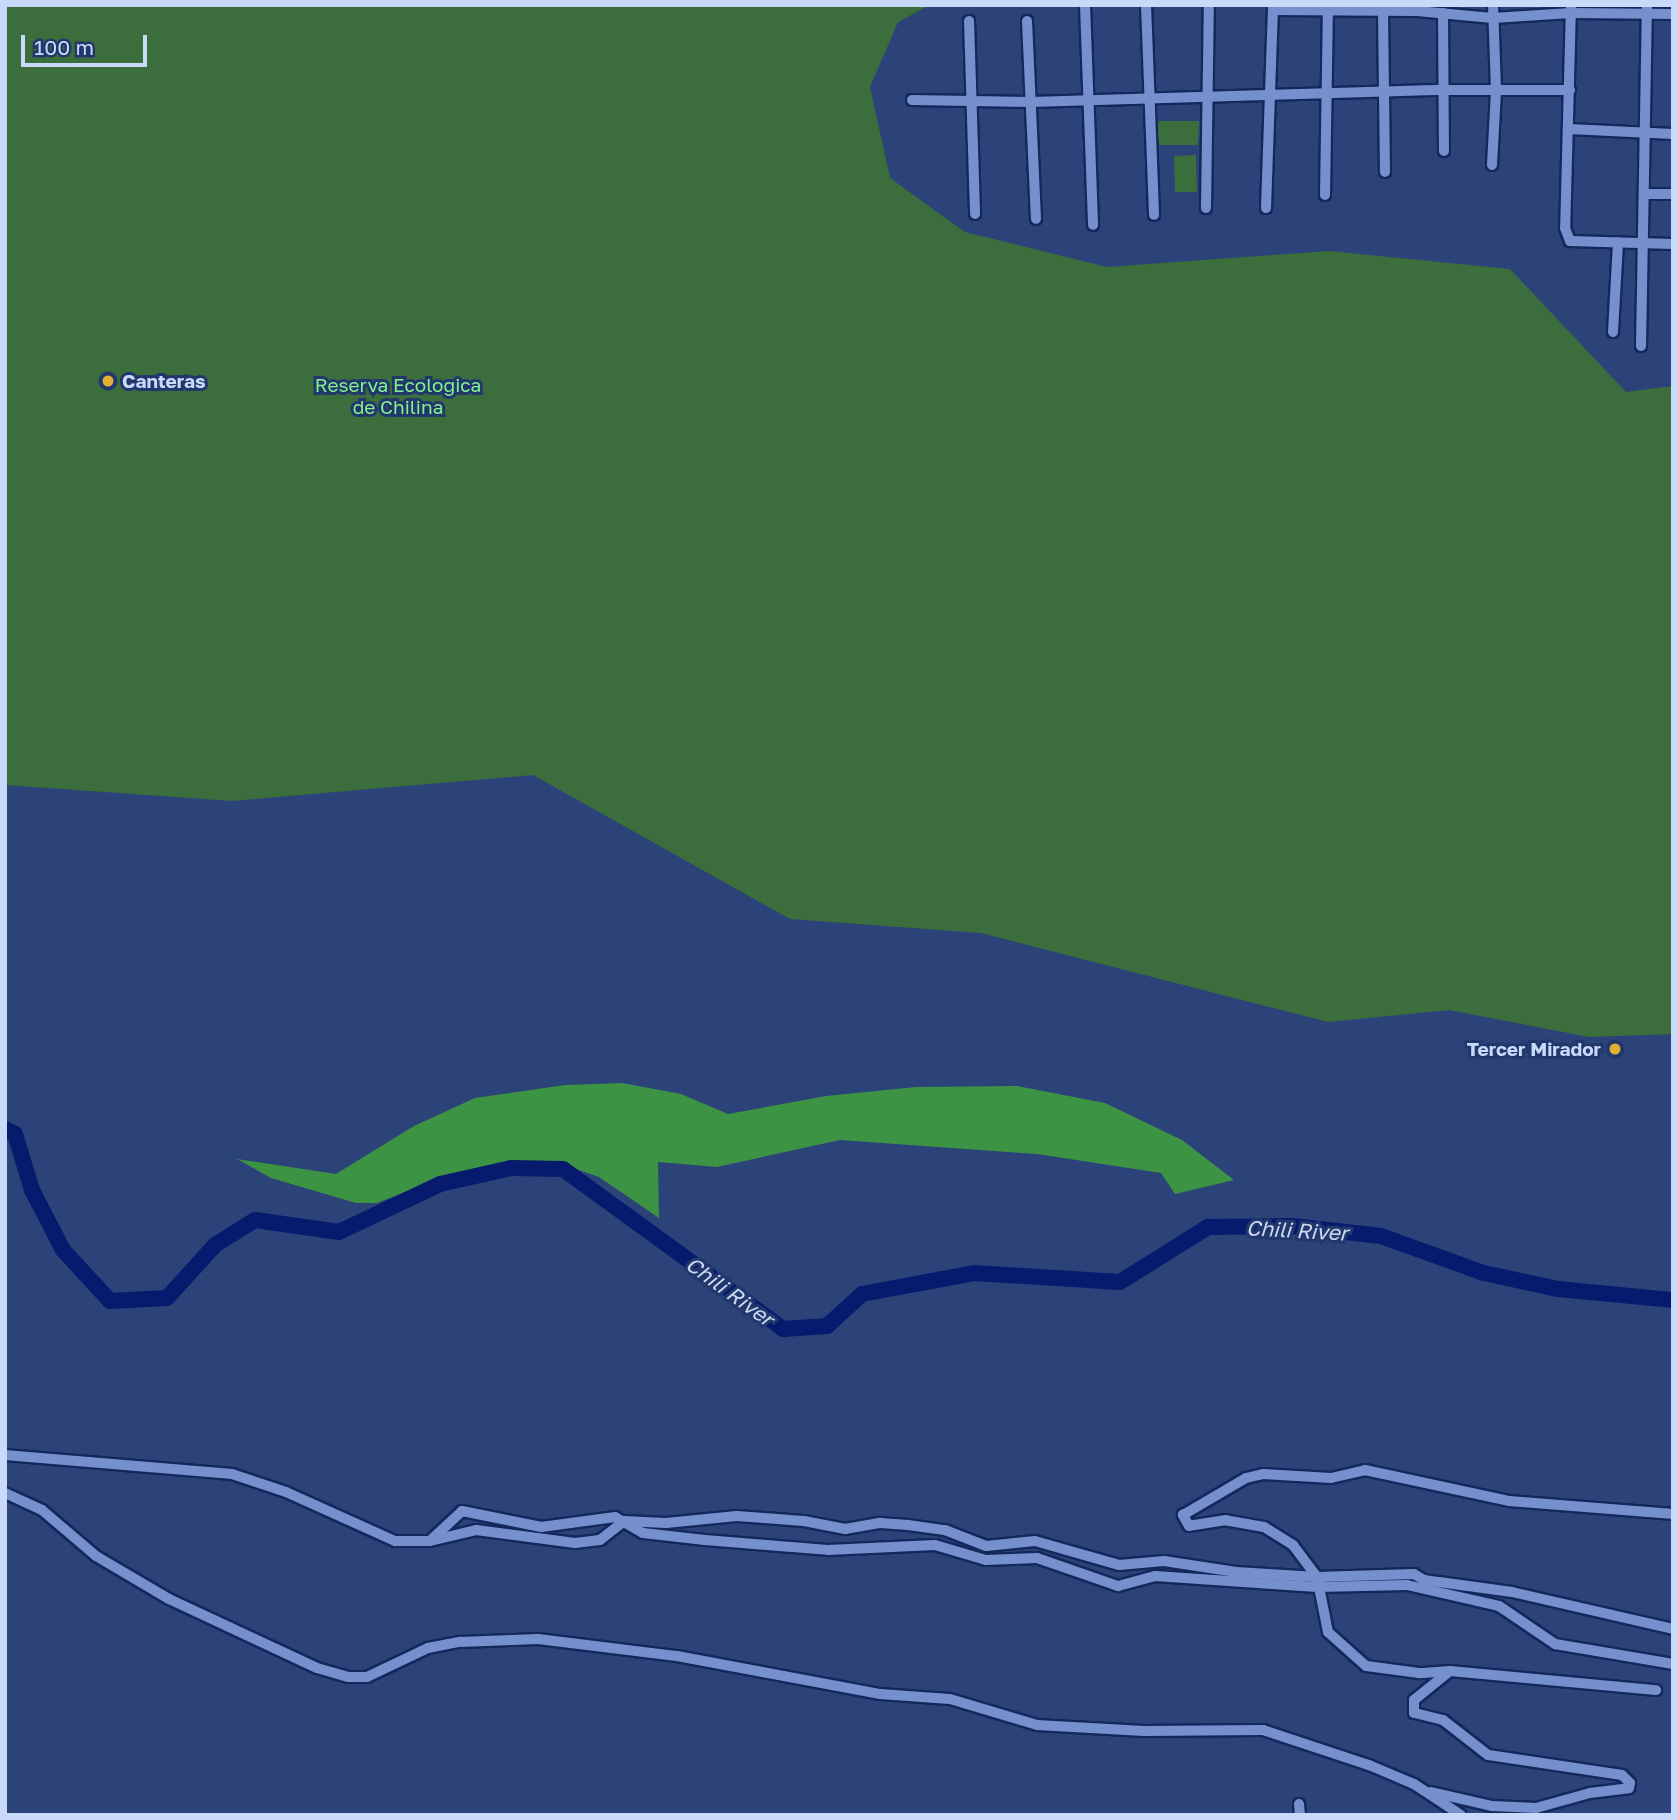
<!DOCTYPE html>
<html>
<head>
<meta charset="utf-8">
<style>
	body { margin:0 }
	#map { position:relative; width:1678px; height:1820px; overflow:hidden; background:#2c437a; font-family:"Golos Text",sans-serif }
	div>[style] { position:absolute }
	[style*='--x'] { left:calc(var(--x)*1px); top:calc(var(--y)*1px); width:calc(var(--w)*1px); rotate:calc(var(--a)*1deg) }
	.green>* { inset:0; background:#3b6d3d }
	.forest>* { inset:0; background:#3c9343 }
	.river>* { height:16px; margin:-8px; padding:0 8px; transform-origin:8px; border-radius:8px; background:#061b6d }
	.roads { filter:drop-shadow(2px 0 #14285c) drop-shadow(-2px 0 #14285c) drop-shadow(0 2px #14285c) drop-shadow(0 -2px #14285c) }
	.minor>* { height:10px; margin:-5px; padding:0 5px; transform-origin:5px; border-radius:5px; background:#7590cd }
	.dots>* { width:19px; height:19px; translate:-50% -50%; box-sizing:border-box; border:4px solid #22386d; border-radius:50% }
	span { translate:-50% -50%; white-space:nowrap; text-align:center; line-height:1.15; -webkit-text-stroke:6px #22386d; paint-order:stroke }
	.poi-label { font-size:19px; color:#c9d9fa; font-weight:700 }
	.left { translate:0 -50%; text-align:left }
	.right { translate:-100% -50%; text-align:right }
	.park-label { font-size:19px; color:#84f28a }
	.water-label { font-size:21px; color:#cdd9f0; font-style:italic }
	.frame { position:absolute; inset:0; border:7px solid #c9d9fa; pointer-events:none }
	.scale { position:absolute; left:21px; top:35px; width:126px; height:32px; box-sizing:border-box; border:4px solid #c9d9fa; border-top:0; padding-left:9px; font-size:21px; line-height:24px; white-space:nowrap; color:#c9d9fa; -webkit-text-stroke:5px #22386d; paint-order:stroke }
</style>
</head>
<body>
<div id="map">
	<div class="green">
		<i style="clip-path:polygon(5px 5px,930px 5px,898px 22px,870px 87px,890px 178px,965px 232px,1107px 267px,1329px 251px,1510px 269px,1626px 392px,1673px 386px,1673px 1034px,1589px 1037px,1449px 1010px,1328px 1022px,981px 933px,790px 919px,533px 775px,232px 801px,5px 785px)"></i>
		<i style="clip-path:polygon(1158px 121px,1199px 121px,1198px 145px,1158px 145px)"></i>
		<i style="clip-path:polygon(1196px 155px,1197px 192px,1175px 192px,1174px 156px)"></i>
	</div>
	<div class="forest">
		<i style="clip-path:polygon(622px 1083px,681px 1094px,728px 1114px,826px 1096px,916px 1087px,1017px 1086px,1105px 1103px,1182px 1140px,1234px 1180px,1175px 1194px,1161px 1173px,1037px 1154px,840px 1140px,717px 1167px,658px 1162px,659px 1218px,599px 1177px,553px 1161px,453px 1173px,377px 1203px,356px 1203px,271px 1178px,237px 1159px,336px 1174px,414px 1126px,475px 1098px,565px 1085px)"></i>
	</div>
	<div class="river">
		<i style="--x:5;--y:1129;--w:11;--a:27"></i>
		<i style="--x:15;--y:1134;--w:59;--a:73.1"></i>
		<i style="--x:32;--y:1190;--w:68;--a:62.7"></i>
		<i style="--x:63;--y:1250;--w:69;--a:47.3"></i>
		<i style="--x:110;--y:1301;--w:57;--a:-3"></i>
		<i style="--x:167;--y:1298;--w:72;--a:-47.8"></i>
		<i style="--x:215;--y:1245;--w:47;--a:-32"></i>
		<i style="--x:255;--y:1220;--w:85;--a:8.1"></i>
		<i style="--x:339;--y:1232;--w:112;--a:-25.4"></i>
		<i style="--x:440;--y:1184;--w:73;--a:-12.7"></i>
		<i style="--x:511;--y:1168;--w:52;--a:1.1"></i>
		<i style="--x:563;--y:1169;--w:272;--a:36"></i>
		<i style="--x:783;--y:1329;--w:44;--a:-3.9"></i>
		<i style="--x:827;--y:1326;--w:47;--a:-42.4"></i>
		<i style="--x:862;--y:1294;--w:114;--a:-10.6"></i>
		<i style="--x:974;--y:1273;--w:146;--a:3.5"></i>
		<i style="--x:1120;--y:1282;--w:104;--a:-32"></i>
		<i style="--x:1208;--y:1227;--w:84;--a:-0.7"></i>
		<i style="--x:1292;--y:1226;--w:90;--a:6.4"></i>
		<i style="--x:1381;--y:1236;--w:109;--a:19.8"></i>
		<i style="--x:1484;--y:1273;--w:76;--a:12.2"></i>
		<i style="--x:1558;--y:1289;--w:116;--a:5.5"></i>
	</div>
	<div class="roads">
		<div class="minor">
			<i style="--x:1085;--y:5;--w:220;--a:87.9"></i>
			<i style="--x:1146;--y:5;--w:210;--a:87.8"></i>
			<i style="--x:1571;--y:5;--w:223;--a:91.5"></i>
			<i style="--x:1565;--y:228;--w:14;--a:69"></i>
			<i style="--x:1570;--y:241;--w:103;--a:1.7"></i>
			<i style="--x:1273;--y:10;--w:144;--a:0.4"></i>
			<i style="--x:1417;--y:11;--w:76;--a:5.3"></i>
			<i style="--x:1493;--y:18;--w:78;--a:-3.7"></i>
			<i style="--x:1571;--y:13;--w:102;--a:0.6"></i>
			<i style="--x:1383;--y:11;--w:161;--a:89.3"></i>
			<i style="--x:1443;--y:13;--w:138;--a:89.6"></i>
			<i style="--x:969;--y:21;--w:193;--a:88.2"></i>
			<i style="--x:1027;--y:21;--w:198;--a:87.4"></i>
			<i style="--x:912;--y:100;--w:118;--a:1"></i>
			<i style="--x:1030;--y:102;--w:415;--a:-1.7"></i>
			<i style="--x:1445;--y:90;--w:125;--a:0"></i>
			<i style="--x:1569;--y:129;--w:104;--a:2.8"></i>
			<i style="--x:1492;--y:165;--w:75;--a:-86.9"></i>
			<i style="--x:1496;--y:90;--w:85;--a:-92"></i>
			<i style="--x:1644;--y:194;--w:29;--a:0"></i>
			<i style="--x:1325;--y:195;--w:183;--a:-89.1"></i>
			<i style="--x:1206;--y:208;--w:203;--a:-89.2"></i>
			<i style="--x:1266;--y:208;--w:202;--a:-88"></i>
			<i style="--x:1613;--y:332;--w:90;--a:-86.8"></i>
			<i style="--x:1641;--y:346;--w:341;--a:-89"></i>
			<i style="--x:5;--y:1455;--w:228;--a:4.8"></i>
			<i style="--x:232;--y:1474;--w:57;--a:18.4"></i>
			<i style="--x:286;--y:1492;--w:120;--a:24.2"></i>
			<i style="--x:395;--y:1541;--w:35;--a:0"></i>
			<i style="--x:430;--y:1541;--w:47;--a:-13.4"></i>
			<i style="--x:476;--y:1530;--w:100;--a:7.5"></i>
			<i style="--x:575;--y:1543;--w:25;--a:-7"></i>
			<i style="--x:600;--y:1540;--w:31;--a:-38"></i>
			<i style="--x:624;--y:1521;--w:42;--a:2.7"></i>
			<i style="--x:666;--y:1523;--w:71;--a:-5.6"></i>
			<i style="--x:737;--y:1516;--w:67;--a:4.3"></i>
			<i style="--x:804;--y:1521;--w:42;--a:11"></i>
			<i style="--x:845;--y:1529;--w:36;--a:-10"></i>
			<i style="--x:880;--y:1523;--w:28;--a:4"></i>
			<i style="--x:908;--y:1525;--w:37;--a:8"></i>
			<i style="--x:945;--y:1530;--w:44;--a:21.3"></i>
			<i style="--x:986;--y:1546;--w:49;--a:-5.8"></i>
			<i style="--x:1035;--y:1541;--w:87;--a:15.9"></i>
			<i style="--x:1119;--y:1565;--w:45;--a:-5.1"></i>
			<i style="--x:1164;--y:1561;--w:73;--a:8.7"></i>
			<i style="--x:1236;--y:1572;--w:81;--a:3.5"></i>
			<i style="--x:1317;--y:1577;--w:97;--a:-1.8"></i>
			<i style="--x:1414;--y:1574;--w:12;--a:31"></i>
			<i style="--x:1424;--y:1580;--w:89;--a:7.8"></i>
			<i style="--x:1512;--y:1592;--w:165;--a:12.9"></i>
			<i style="--x:5;--y:1493;--w:41;--a:24.7"></i>
			<i style="--x:42;--y:1510;--w:71;--a:40.4"></i>
			<i style="--x:96;--y:1556;--w:85;--a:30.5"></i>
			<i style="--x:169;--y:1599;--w:163;--a:25"></i>
			<i style="--x:317;--y:1668;--w:32;--a:16"></i>
			<i style="--x:348;--y:1677;--w:19;--a:0"></i>
			<i style="--x:367;--y:1677;--w:68;--a:-25.4"></i>
			<i style="--x:428;--y:1648;--w:33;--a:-11"></i>
			<i style="--x:460;--y:1642;--w:78;--a:-2.2"></i>
			<i style="--x:538;--y:1639;--w:140;--a:7"></i>
			<i style="--x:677;--y:1656;--w:207;--a:10.6"></i>
			<i style="--x:880;--y:1694;--w:70;--a:4.1"></i>
			<i style="--x:950;--y:1699;--w:91;--a:16.6"></i>
			<i style="--x:1037;--y:1725;--w:107;--a:3.2"></i>
			<i style="--x:1144;--y:1731;--w:119;--a:-0.5"></i>
			<i style="--x:1263;--y:1730;--w:112;--a:18.3"></i>
			<i style="--x:1369;--y:1765;--w:49;--a:22.9"></i>
			<i style="--x:1414;--y:1784;--w:56;--a:33.4"></i>
			<i style="--x:432;--y:1539;--w:41;--a:-43"></i>
			<i style="--x:462;--y:1511;--w:81;--a:11.4"></i>
			<i style="--x:541;--y:1527;--w:75;--a:-7.7"></i>
			<i style="--x:615;--y:1517;--w:32;--a:30"></i>
			<i style="--x:643;--y:1533;--w:62;--a:6.4"></i>
			<i style="--x:705;--y:1540;--w:123;--a:4.6"></i>
			<i style="--x:828;--y:1550;--w:107;--a:-2.7"></i>
			<i style="--x:935;--y:1545;--w:53;--a:16.4"></i>
			<i style="--x:986;--y:1560;--w:51;--a:-2.2"></i>
			<i style="--x:1037;--y:1558;--w:86;--a:19.1"></i>
			<i style="--x:1118;--y:1586;--w:38;--a:-15"></i>
			<i style="--x:1155;--y:1576;--w:162;--a:3.9"></i>
			<i style="--x:1317;--y:1587;--w:90;--a:-1.3"></i>
			<i style="--x:1407;--y:1585;--w:94;--a:12.9"></i>
			<i style="--x:1499;--y:1606;--w:68;--a:34.2"></i>
			<i style="--x:1555;--y:1644;--w:120;--a:9.6"></i>
			<i style="--x:1450;--y:1671;--w:31;--a:176"></i>
			<i style="--x:1419;--y:1673;--w:53;--a:-172.5"></i>
			<i style="--x:1366;--y:1666;--w:51;--a:-138.2"></i>
			<i style="--x:1328;--y:1632;--w:56;--a:-101.3"></i>
			<i style="--x:1317;--y:1577;--w:40;--a:-127"></i>
			<i style="--x:1293;--y:1545;--w:34;--a:-148"></i>
			<i style="--x:1264;--y:1527;--w:39;--a:-170"></i>
			<i style="--x:1226;--y:1520;--w:37;--a:171"></i>
			<i style="--x:1189;--y:1526;--w:13;--a:-119"></i>
			<i style="--x:1183;--y:1515;--w:73;--a:-30.4"></i>
			<i style="--x:1246;--y:1478;--w:17;--a:-13"></i>
			<i style="--x:1263;--y:1474;--w:68;--a:3.4"></i>
			<i style="--x:1331;--y:1478;--w:35;--a:-13"></i>
			<i style="--x:1365;--y:1470;--w:147;--a:12.1"></i>
			<i style="--x:1509;--y:1501;--w:165;--a:4.5"></i>
			<i style="--x:1431;--y:1792;--w:63;--a:12.9"></i>
			<i style="--x:1492;--y:1806;--w:44;--a:2.6"></i>
			<i style="--x:1536;--y:1808;--w:56;--a:-15.5"></i>
			<i style="--x:1590;--y:1793;--w:39;--a:-7"></i>
			<i style="--x:1629;--y:1788;--w:5;--a:-79"></i>
			<i style="--x:1630;--y:1783;--w:11;--a:-135"></i>
			<i style="--x:1622;--y:1775;--w:135;--a:-171.5"></i>
			<i style="--x:1488;--y:1755;--w:57;--a:-142.1"></i>
			<i style="--x:1443;--y:1720;--w:30;--a:-166"></i>
			<i style="--x:1414;--y:1713;--w:13;--a:-90"></i>
			<i style="--x:1414;--y:1700;--w:46;--a:-38.9"></i>
			<i style="--x:1450;--y:1671;--w:207;--a:5.3"></i>
			<i style="--x:1299;--y:1804;--w:11;--a:85"></i>
		</div>
	</div>
	<div class="dots">
		<i style="left:108px;top:381px;background:#e1af34"></i>
		<i style="left:1615px;top:1049px;background:#e1af34"></i>
	</div>
	<div class="poi-label">
		<span class="left" style="left:122px;top:381px">Canteras</span>
		<span class="right" style="left:1601px;top:1049px">Tercer Mirador</span>
	</div>
	<div class="park-label">
		<span style="left:398px;top:396px">Reserva Ecologica<br>de Chilina</span>
	</div>
	<div class="water-label">
		<span style="left:1297px;top:1230px;rotate:3deg">Chili River</span>
		<span style="left:730px;top:1291px;rotate:36deg">Chili River</span>
	</div>
	<div class="frame"></div>
	<div class="scale">100 m</div>
</div>
</body>
</html>
